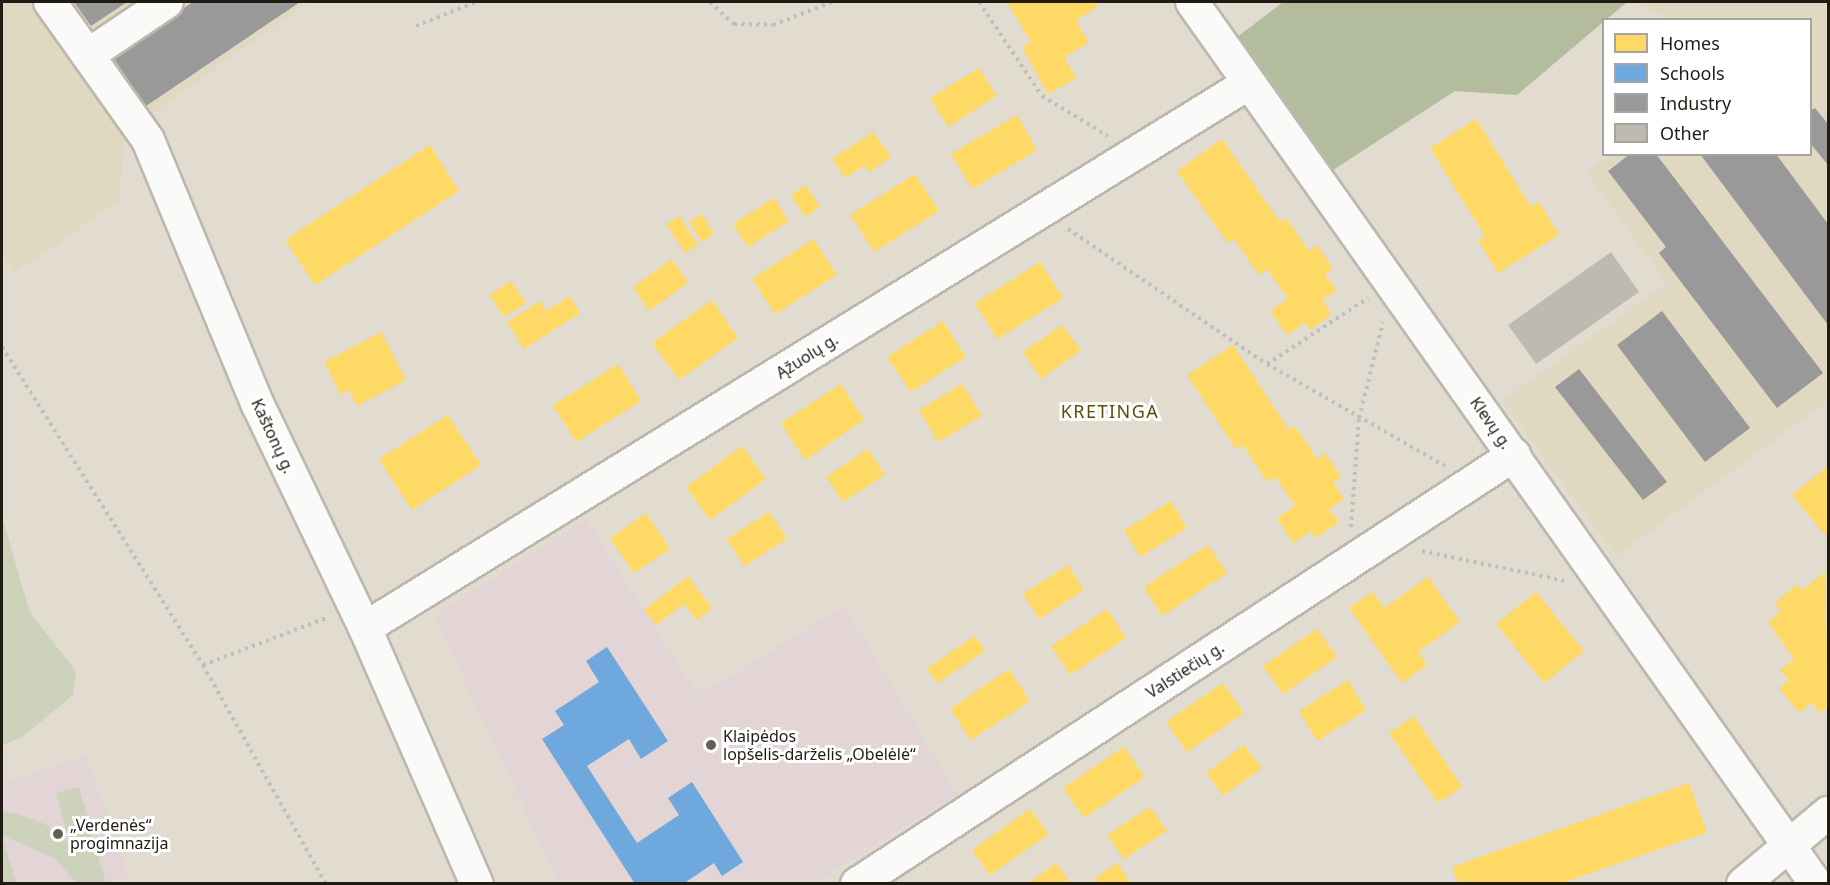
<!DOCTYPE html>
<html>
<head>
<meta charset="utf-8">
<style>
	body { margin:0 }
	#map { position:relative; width:1830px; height:885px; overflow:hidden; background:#e1dccf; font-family:"Noto Sans",sans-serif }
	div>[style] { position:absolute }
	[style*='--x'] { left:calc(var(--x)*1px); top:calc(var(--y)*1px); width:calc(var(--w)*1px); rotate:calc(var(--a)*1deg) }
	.built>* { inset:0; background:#e1d8c2 }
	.education>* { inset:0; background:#e3d4d6 }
	.green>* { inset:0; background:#cdd2ba }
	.forest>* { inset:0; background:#b4bc9e }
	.homes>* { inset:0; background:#ffd966 }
	.schools>* { inset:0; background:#6fa8dc }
	.industry>* { inset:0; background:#999 }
	.building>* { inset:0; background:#bfbab1 }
	.path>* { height:4px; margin-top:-2px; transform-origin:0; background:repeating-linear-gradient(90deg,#c0beba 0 3px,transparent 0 7.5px) }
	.roads { filter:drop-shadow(2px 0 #bdb8ae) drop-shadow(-2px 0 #bdb8ae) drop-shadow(0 2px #bdb8ae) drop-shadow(0 -2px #bdb8ae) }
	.minor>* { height:32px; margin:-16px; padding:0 16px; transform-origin:16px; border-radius:16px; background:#fafaf8 }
	.dots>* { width:16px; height:16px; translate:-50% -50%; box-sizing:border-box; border:3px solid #fff; border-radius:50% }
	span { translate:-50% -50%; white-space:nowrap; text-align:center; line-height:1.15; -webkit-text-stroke:6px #fff; paint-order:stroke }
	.street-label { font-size:16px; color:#201c14 }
	.poi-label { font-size:16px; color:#201c14 }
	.left { translate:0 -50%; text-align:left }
	.neighbourhood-label { font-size:18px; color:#5d4c0d; letter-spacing:1.5px }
	.frame { position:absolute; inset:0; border:3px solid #201c14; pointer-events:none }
	.legend { position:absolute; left:1602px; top:18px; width:210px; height:138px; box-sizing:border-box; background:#fff; border:2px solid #a6a4a1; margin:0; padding:8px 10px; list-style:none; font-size:18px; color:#201c14 }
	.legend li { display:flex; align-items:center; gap:12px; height:30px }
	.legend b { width:30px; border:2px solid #a6a4a1 }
</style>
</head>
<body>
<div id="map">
	<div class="built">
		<i style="clip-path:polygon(2px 2px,308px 2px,125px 133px,119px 201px,14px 274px,2px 257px)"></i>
		<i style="clip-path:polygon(1633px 2px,1828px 2px,1828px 401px,1616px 556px,1502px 401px,1667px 283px,1587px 173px,1611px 155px,1810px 154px,1810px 20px,1670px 19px)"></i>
	</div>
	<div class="education">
		<i style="clip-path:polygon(586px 519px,698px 696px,844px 606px,957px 794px,814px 883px,559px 883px,434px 616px)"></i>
		<i style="clip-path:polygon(86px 755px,131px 883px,2px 883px,2px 784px)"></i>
	</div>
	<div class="green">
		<i style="clip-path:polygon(2px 517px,30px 613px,76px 671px,73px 695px,21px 738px,2px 745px)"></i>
		<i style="clip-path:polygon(79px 787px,106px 883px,77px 883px,54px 858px,2px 835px,2px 812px,15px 813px,45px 824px,70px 844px,56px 793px)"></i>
		<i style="clip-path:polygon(4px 842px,16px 883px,2px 883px)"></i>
	</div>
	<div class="forest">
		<i style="clip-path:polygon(1283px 2px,1627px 2px,1517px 95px,1455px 91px,1333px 170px,1236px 38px)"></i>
	</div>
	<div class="homes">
		<i style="clip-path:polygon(1007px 2px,1095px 2px,1098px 7px,1076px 20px,1089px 43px,1064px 57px,1076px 78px,1048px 94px,1022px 47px,1031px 42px)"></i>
		<i style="clip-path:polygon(979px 68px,997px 96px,948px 127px,930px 98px)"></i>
		<i style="clip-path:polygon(1017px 115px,1037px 150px,972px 189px,951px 154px)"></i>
		<i style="clip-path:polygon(1476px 119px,1531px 207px,1539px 202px,1559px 235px,1498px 273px,1478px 240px,1485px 236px,1430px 148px)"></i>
		<i style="clip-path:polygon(873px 132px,891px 157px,869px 172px,864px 166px,845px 178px,832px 159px)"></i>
		<i style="clip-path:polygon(1222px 139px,1280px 222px,1286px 218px,1309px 251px,1317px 245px,1333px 268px,1325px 274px,1337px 290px,1322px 300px,1332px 314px,1310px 330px,1305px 323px,1287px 335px,1270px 311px,1288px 299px,1267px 269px,1259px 275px,1234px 239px,1228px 243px,1177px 171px)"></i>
		<i style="clip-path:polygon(430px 145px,459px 191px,315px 285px,285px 240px)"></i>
		<i style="clip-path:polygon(915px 174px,939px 211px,874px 252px,850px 215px)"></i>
		<i style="clip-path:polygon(806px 185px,820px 207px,805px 217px,791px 195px)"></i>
		<i style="clip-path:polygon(774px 198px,789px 221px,748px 247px,733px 224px)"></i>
		<i style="clip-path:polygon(702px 214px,714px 234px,702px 242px,689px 222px)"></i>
		<i style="clip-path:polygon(679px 216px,698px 245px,685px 253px,666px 224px)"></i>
		<i style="clip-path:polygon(814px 239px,837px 275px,775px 314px,752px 279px)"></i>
		<i style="clip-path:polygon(672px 259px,688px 283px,649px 311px,633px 287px)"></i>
		<i style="clip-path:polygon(1040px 262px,1063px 298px,997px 339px,975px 303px)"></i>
		<i style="clip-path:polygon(511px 281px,526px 303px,504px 317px,490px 295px)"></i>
		<i style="clip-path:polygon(570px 296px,580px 313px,524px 349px,507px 322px,540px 301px,546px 311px)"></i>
		<i style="clip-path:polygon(712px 300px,738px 338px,679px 380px,652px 343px)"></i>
		<i style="clip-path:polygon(943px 321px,966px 357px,911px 392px,887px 357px)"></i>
		<i style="clip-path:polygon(1062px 325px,1081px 350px,1041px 379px,1023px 352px)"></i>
		<i style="clip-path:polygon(381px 332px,406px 380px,357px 406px,349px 390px,341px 395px,324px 362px)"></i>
		<i style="clip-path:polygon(1233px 345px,1289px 430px,1295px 426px,1317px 459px,1325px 453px,1341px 477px,1333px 482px,1344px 499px,1329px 509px,1339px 522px,1316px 538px,1311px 531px,1293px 543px,1277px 518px,1295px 506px,1275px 476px,1267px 482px,1243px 445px,1236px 449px,1187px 375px)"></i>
		<i style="clip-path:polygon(618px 364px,641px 401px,576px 442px,553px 405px)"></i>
		<i style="clip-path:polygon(841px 384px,864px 420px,805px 460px,781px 423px)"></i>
		<i style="clip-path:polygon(962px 384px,982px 416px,938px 442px,919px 410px)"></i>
		<i style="clip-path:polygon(448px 415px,481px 465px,412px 510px,379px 459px)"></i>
		<i style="clip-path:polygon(742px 446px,766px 479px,710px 520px,686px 487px)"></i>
		<i style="clip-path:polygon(868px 449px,885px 475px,843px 502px,826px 477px)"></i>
		<i style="clip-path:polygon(1828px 466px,1828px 532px,1825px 535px,1792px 495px)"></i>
		<i style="clip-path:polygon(1171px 501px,1187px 528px,1140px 557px,1124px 530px)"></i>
		<i style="clip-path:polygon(769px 512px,787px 539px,744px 566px,727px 539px)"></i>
		<i style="clip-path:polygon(646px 513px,670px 549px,634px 573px,610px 538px)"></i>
		<i style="clip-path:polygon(1208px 545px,1227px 573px,1162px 616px,1144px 587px)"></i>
		<i style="clip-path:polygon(1068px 565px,1084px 590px,1039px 619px,1023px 594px)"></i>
		<i style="clip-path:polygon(1825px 572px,1828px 706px,1820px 713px,1812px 703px,1799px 713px,1779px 688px,1789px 680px,1780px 670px,1794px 659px,1768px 622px,1781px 611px,1775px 603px,1797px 584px,1802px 590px)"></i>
		<i style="clip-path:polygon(688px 576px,712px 608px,697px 620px,684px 604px,656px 625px,644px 610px)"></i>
		<i style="clip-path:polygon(1428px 577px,1460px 622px,1418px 652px,1427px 665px,1402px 683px,1349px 608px,1373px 592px,1384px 608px)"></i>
		<i style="clip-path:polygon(1536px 592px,1584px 651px,1544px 683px,1496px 624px)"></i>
		<i style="clip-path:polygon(1107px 609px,1126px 638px,1070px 675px,1051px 646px)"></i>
		<i style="clip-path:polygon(1317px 629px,1337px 657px,1283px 694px,1263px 666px)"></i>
		<i style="clip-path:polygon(975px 636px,985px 651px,937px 683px,927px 668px)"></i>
		<i style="clip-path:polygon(1009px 669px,1030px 701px,971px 740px,950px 709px)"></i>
		<i style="clip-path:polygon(1348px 680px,1366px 710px,1317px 741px,1299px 711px)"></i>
		<i style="clip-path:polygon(1223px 683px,1244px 713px,1187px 752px,1166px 722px)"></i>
		<i style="clip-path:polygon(1414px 716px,1462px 787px,1438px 803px,1389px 733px)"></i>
		<i style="clip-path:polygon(1244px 745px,1262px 768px,1223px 796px,1206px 773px)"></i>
		<i style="clip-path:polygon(1124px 747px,1145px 777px,1084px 818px,1063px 788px)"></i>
		<i style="clip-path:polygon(1689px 783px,1707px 832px,1560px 884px,1458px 884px,1452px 867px)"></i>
		<i style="clip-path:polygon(1150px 807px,1167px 831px,1124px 859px,1107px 835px)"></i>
		<i style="clip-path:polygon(1030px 809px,1049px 834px,990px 875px,972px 850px)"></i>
		<i style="clip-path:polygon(1056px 863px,1071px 884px,1028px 884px)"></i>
		<i style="clip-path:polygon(1118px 863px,1131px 884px,1099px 884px,1095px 878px)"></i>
	</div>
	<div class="schools">
		<i style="clip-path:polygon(607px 647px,668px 741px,641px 759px,629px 739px,587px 766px,637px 843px,679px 815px,668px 798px,692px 782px,743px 862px,722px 876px,714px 863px,683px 884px,635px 884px,542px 739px,564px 725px,555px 711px,599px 682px,586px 661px)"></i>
	</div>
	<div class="industry">
		<i style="clip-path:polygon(74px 2px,127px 2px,91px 26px)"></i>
		<i style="clip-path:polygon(193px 2px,300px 2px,146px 106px,112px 56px)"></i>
		<i style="clip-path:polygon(1815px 108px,1828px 124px,1828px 165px,1810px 143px,1810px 111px)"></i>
		<i style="clip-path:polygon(1630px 154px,1656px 154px,1823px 373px,1777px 408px,1659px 253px,1666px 247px,1608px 171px)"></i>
		<i style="clip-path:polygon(1700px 154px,1776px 154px,1828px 224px,1828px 325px)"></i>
		<i style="clip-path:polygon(1662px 311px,1750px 428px,1705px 462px,1617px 345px)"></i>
		<i style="clip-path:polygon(1579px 369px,1667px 482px,1643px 500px,1555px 387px)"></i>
	</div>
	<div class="building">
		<i style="clip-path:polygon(1611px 252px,1639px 292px,1536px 364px,1508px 325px)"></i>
	</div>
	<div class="path">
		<i style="--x:710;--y:2;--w:33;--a:43"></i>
		<i style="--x:734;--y:24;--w:39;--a:1"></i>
		<i style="--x:773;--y:25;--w:63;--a:-21.3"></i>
		<i style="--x:979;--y:2;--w:113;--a:56.2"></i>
		<i style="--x:1042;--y:96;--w:77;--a:31.2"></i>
		<i style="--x:416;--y:26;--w:65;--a:-21.8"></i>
		<i style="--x:1068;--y:229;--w:240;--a:34.2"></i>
		<i style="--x:1267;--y:364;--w:205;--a:29.8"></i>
		<i style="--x:2;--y:347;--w:376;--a:57.7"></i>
		<i style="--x:203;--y:665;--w:251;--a:60.7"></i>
		<i style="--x:1267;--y:364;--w:121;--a:-33.2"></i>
		<i style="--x:1351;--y:527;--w:109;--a:-85.8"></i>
		<i style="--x:1359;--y:418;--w:99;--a:-76"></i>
		<i style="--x:1422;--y:551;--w:146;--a:11.8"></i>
		<i style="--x:203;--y:665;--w:135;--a:-20.9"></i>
	</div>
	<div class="roads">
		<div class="minor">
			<i style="--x:50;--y:2;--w:169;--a:54.6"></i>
			<i style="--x:148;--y:140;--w:287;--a:67.5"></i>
			<i style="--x:258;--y:405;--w:247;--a:64.4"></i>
			<i style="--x:365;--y:628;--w:279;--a:66.4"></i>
			<i style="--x:1192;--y:2;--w:1080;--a:54.72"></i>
			<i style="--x:88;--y:55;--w:95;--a:-33.9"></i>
			<i style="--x:365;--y:628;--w:1038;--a:-31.65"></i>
			<i style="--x:857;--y:884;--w:785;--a:-33.14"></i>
			<i style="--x:1743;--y:884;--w:111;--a:-39.9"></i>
		</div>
	</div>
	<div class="dots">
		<i style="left:711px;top:745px;background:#645f55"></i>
		<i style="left:58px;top:834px;background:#645f55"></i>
	</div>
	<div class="street-label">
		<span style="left:807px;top:356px;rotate:-32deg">Ąžuolų g.</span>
		<span style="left:1491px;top:423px;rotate:55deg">Klevų g.</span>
		<span style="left:273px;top:436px;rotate:65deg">Kaštonų g.</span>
		<span style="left:1185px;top:670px;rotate:-33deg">Valstiečių g.</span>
	</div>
	<div class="poi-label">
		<span class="left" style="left:723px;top:745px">Klaipėdos<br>lopšelis-darželis „Obelėlė“</span>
		<span class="left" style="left:70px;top:834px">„Verdenės“<br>progimnazija</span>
	</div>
	<div class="neighbourhood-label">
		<span style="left:1110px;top:411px">KRETINGA</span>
	</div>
	<div class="frame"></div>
	<ul class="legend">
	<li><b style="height:16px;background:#ffd966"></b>Homes</li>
	<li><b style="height:16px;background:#6fa8dc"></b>Schools</li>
	<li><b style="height:16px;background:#999"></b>Industry</li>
	<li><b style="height:16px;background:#bfbab1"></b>Other</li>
	</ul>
</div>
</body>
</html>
